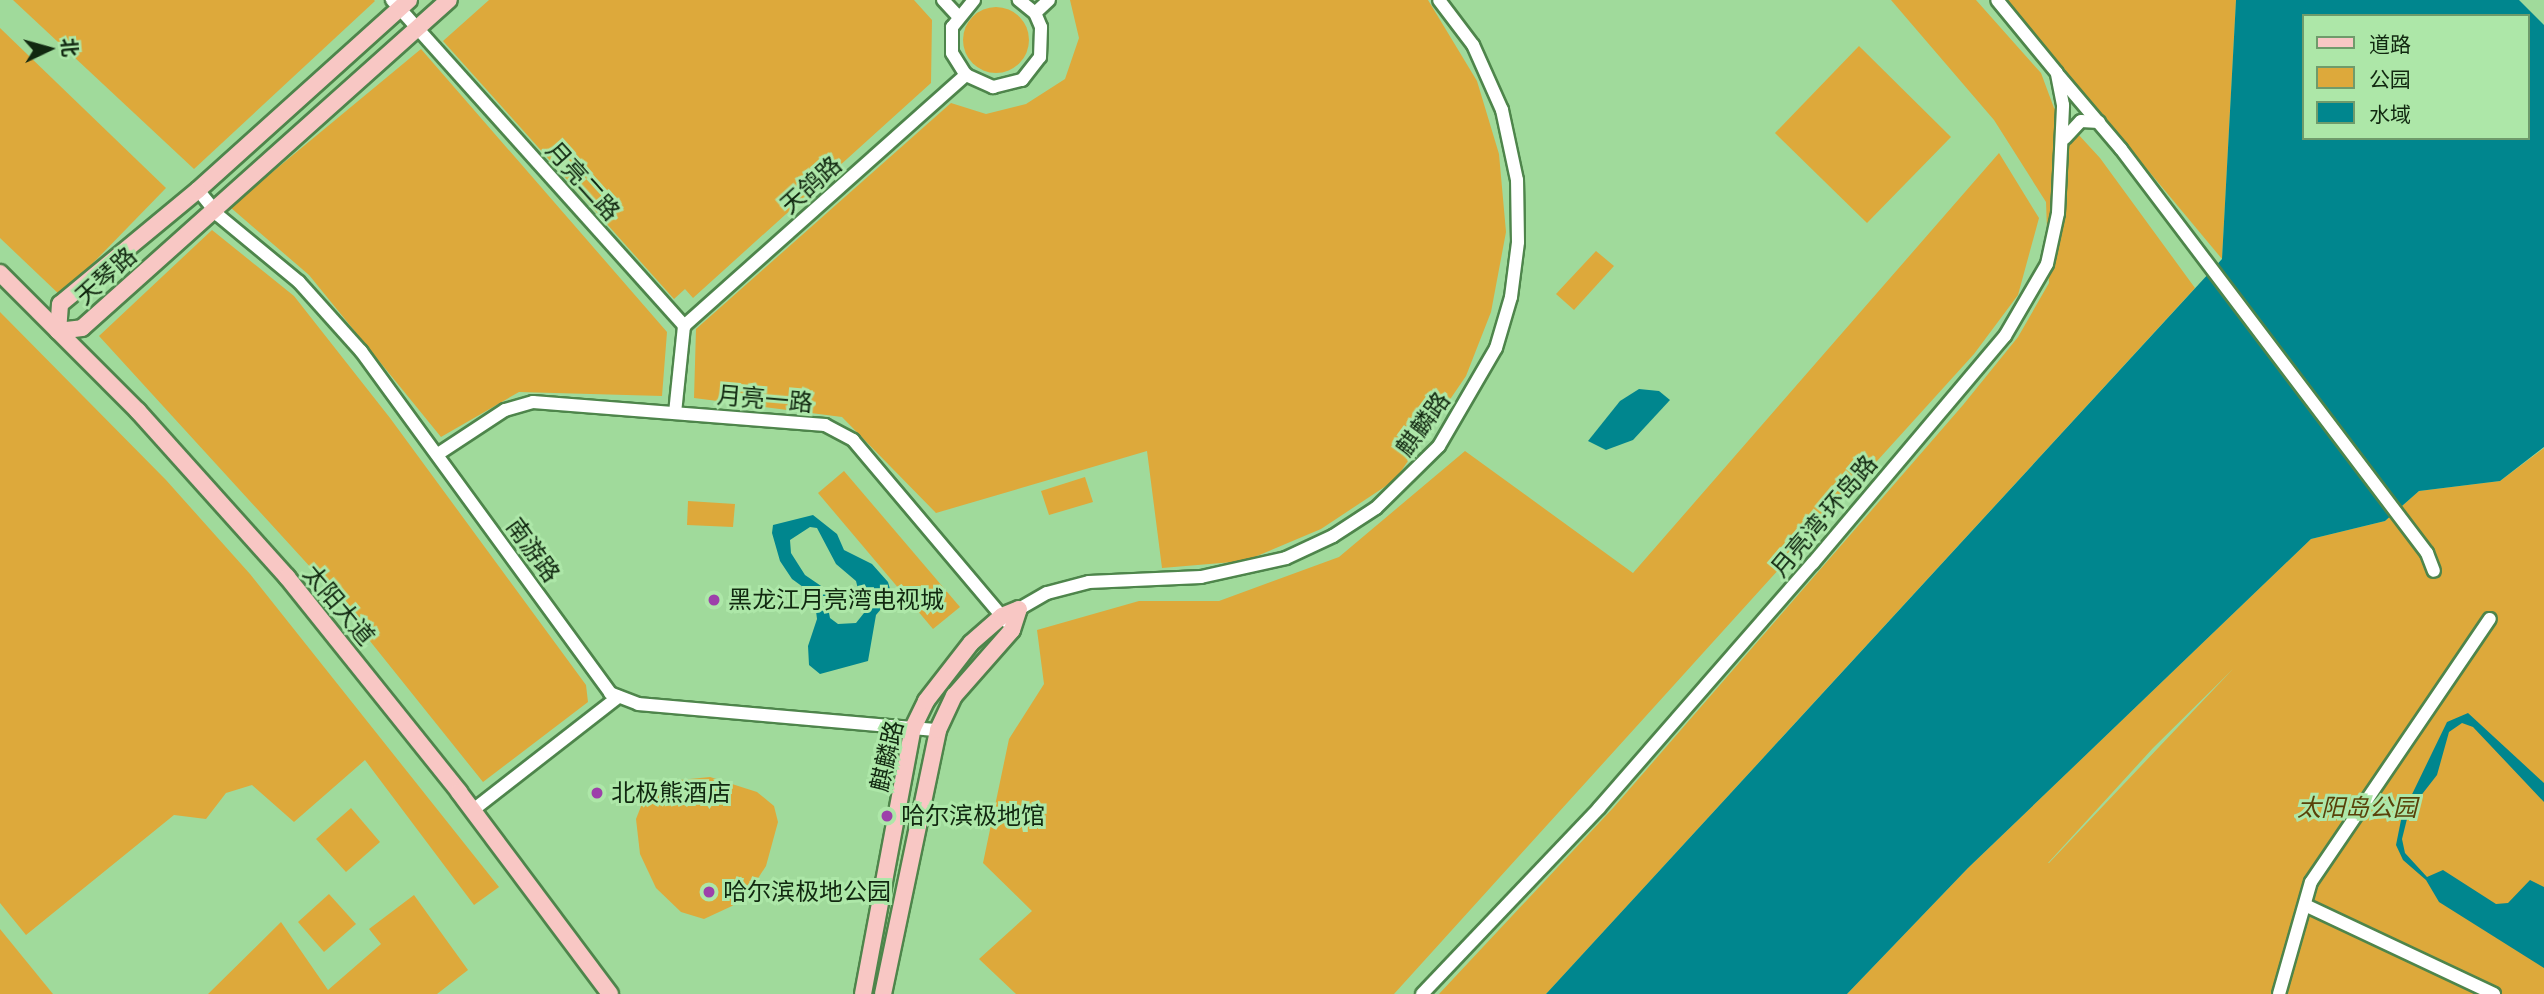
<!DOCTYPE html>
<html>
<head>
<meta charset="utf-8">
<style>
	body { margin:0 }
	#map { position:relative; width:2544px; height:994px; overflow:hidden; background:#a0da9b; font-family:"PT Serif","Noto Sans SC",serif }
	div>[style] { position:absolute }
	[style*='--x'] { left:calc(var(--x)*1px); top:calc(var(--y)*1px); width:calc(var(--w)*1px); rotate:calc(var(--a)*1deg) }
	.green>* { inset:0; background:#dda93b }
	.round { border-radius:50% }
	.water>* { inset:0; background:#00868e }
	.roads { filter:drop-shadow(2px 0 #4e854b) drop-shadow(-2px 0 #4e854b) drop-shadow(0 2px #4e854b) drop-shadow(0 -2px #4e854b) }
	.minor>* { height:12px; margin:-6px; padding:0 6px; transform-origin:6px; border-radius:6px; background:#fff }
	.major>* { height:16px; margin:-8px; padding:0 8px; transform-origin:8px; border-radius:8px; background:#f8c7c4 }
	.dots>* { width:19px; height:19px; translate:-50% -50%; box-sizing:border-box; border:4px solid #ade7a8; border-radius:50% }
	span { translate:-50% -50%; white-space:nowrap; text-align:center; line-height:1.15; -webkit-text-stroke:6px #ade7a8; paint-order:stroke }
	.street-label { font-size:24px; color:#112810 }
	.poi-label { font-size:24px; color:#112810 }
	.left { translate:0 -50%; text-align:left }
	.park-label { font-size:24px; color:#594108; font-style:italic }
	.legend { position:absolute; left:2302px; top:14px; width:228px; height:126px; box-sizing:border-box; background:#ade7a8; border:2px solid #6f9b6b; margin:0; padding:9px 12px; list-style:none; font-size:21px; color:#112810 }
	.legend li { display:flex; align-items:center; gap:14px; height:35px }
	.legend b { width:35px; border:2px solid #6f9b6b }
	.north { position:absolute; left:14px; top:14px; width:70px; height:70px; -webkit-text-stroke:5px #ade7a8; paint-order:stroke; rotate:85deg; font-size:19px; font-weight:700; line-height:28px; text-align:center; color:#112810 }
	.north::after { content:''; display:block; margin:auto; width:24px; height:32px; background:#112810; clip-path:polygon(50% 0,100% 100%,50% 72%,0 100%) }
</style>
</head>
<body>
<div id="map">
	<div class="green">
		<i style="clip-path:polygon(13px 0,374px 0,375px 1px,194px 169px)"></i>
		<i style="clip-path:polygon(489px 0,914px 0,932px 20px,931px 83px,693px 298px,685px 289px,674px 299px,443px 41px)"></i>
		<i style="clip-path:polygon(1070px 0,1428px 0,1477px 81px,1499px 154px,1506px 232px,1491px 312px,1466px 376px,1395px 480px,1321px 529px,1245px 561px,1162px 568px,1147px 451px,936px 513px,842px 417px,694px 398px,696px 329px,951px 103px,986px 114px,1026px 104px,1065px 79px,1079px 38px)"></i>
		<i style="clip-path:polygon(1891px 0,1976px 0,2041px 73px,2054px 108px,2100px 158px,2195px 288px,1546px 994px,1439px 994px,1614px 807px,1963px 405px,2018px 337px,2049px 283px,2046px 202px,1994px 120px)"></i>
		<i style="clip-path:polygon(2006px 0,2236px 0,2222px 259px)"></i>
		<i class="round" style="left:963px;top:7px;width:66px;height:66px"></i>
		<i style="clip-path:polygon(0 28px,166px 188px,61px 296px,0 238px)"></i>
		<i style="clip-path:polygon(1859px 46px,1951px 137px,1867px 223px,1775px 133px)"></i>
		<i style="clip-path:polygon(421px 49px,667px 332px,662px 396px,519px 392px,441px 437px,309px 275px,230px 207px)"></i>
		<i style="clip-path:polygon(1999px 153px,2039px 218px,2018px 295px,1974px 354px,1394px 994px,1016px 994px,979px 959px,1032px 911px,983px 863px,1009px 739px,1044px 684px,1037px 630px,1139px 601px,1219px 601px,1339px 557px,1465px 451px,1633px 573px)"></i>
		<i style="clip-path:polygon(212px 230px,294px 296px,390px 418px,586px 685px,588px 702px,483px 782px,313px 570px,99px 336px)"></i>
		<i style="clip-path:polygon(1596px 251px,1614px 266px,1574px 310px,1556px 294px)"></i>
		<i style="clip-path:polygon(0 312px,166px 480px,250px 574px,499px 887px,474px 905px,365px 760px,294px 822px,252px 785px,226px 793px,206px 819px,174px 815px,26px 935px,0 903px)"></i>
		<i style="clip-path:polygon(evenodd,2544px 448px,2544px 994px,1847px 994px,1968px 868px,2311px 539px,2385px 521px,2419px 491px,2500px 481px,2544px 448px,2233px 669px,2049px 863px,2048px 863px,2153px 748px,2233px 669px)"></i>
		<i style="clip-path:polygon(844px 471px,960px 607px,933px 629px,818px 493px)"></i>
		<i style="clip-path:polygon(1085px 477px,1093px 502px,1049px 515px,1041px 491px)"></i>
		<i style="clip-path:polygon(688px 501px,735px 504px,733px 527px,687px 525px)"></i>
		<i style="clip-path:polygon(710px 777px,757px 792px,774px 806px,778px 822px,766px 866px,751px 889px,732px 906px,704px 919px,681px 912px,656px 888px,640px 854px,636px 819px,647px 791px,670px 781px)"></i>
		<i style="clip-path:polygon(351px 808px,380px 842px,346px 872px,316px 839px)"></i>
		<i style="clip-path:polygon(329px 894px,356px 924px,324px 952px,298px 922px)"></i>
		<i style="clip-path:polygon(414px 895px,468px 970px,437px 994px,208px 994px,281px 922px,328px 990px,381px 944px,369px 929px)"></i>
		<i style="clip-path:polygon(0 929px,53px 994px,0 994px)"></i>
	</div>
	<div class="water">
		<i style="clip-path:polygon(evenodd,2236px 0,2519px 0,2544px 25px,2544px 447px,2500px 481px,2419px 491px,2385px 521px,2311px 539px,1968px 868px,1847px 994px,1546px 994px,2222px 259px,2236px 0,2304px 16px,2528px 16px,2528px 138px,2304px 138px,2304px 16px)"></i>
		<i style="clip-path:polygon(1639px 389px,1659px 391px,1670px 400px,1633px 440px,1606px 450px,1588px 441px,1620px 401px)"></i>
		<i style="clip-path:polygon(evenodd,813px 515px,837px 534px,844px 550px,872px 564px,888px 582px,892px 596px,876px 615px,868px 661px,820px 674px,809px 665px,808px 646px,817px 619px,814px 595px,792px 579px,780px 561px,772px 533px,773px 525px,813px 515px,810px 527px,817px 528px,836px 564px,856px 581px,864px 613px,856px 623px,838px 624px,830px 618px,824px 588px,805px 575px,791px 553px,790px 540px,810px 527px)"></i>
		<i style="clip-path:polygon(2468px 713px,2544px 783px,2544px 802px,2473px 727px,2462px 723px,2449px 732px,2437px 775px,2409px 811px,2402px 839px,2405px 853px,2427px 877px,2443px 870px,2496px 904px,2508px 903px,2530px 880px,2544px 887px,2544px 968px,2439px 902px,2426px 880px,2403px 860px,2396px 845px,2402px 815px,2447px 722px)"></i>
	</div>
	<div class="roads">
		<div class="minor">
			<i style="--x:392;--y:0;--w:438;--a:48.1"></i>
			<i style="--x:684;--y:326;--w:87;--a:95.9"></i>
			<i style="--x:943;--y:0;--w:21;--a:47"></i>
			<i style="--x:974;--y:0;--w:35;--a:129"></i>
			<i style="--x:952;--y:27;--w:26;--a:90"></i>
			<i style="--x:952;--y:53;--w:26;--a:58"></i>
			<i style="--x:966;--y:75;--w:30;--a:24"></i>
			<i style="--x:993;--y:87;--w:30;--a:-14"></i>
			<i style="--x:1022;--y:80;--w:29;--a:-52"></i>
			<i style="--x:1040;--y:57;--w:30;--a:-88"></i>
			<i style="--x:1041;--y:27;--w:15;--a:-113"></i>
			<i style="--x:1035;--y:13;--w:21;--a:-141"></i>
			<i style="--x:1035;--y:13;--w:19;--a:-43"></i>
			<i style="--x:2059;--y:76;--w:96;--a:49.7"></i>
			<i style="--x:2121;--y:149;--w:507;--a:52.86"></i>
			<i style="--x:2427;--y:553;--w:19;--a:69"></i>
			<i style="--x:2065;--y:138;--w:23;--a:-47"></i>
			<i style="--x:2081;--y:121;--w:18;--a:3"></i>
			<i style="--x:198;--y:190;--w:32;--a:51"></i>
			<i style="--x:218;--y:215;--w:105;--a:39.6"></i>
			<i style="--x:299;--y:282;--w:93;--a:48.1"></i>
			<i style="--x:361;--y:351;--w:423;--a:53.9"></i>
			<i style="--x:610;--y:693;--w:30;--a:21"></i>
			<i style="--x:638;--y:704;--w:301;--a:5"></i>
			<i style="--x:684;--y:326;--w:378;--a:-41.7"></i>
			<i style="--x:438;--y:454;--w:80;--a:-33.3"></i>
			<i style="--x:505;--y:410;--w:29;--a:-16"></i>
			<i style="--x:533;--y:402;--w:293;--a:4.5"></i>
			<i style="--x:825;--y:425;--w:32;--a:28"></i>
			<i style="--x:853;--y:440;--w:237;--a:49.8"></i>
			<i style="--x:1019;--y:609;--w:32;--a:-30"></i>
			<i style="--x:1047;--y:593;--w:43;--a:-14.7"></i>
			<i style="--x:1089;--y:582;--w:112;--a:-2.6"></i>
			<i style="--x:1201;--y:577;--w:87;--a:-12.6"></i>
			<i style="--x:1286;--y:558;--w:52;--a:-25.1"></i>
			<i style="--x:1333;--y:536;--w:51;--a:-33.1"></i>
			<i style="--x:1376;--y:508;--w:88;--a:-44.5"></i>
			<i style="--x:1439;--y:446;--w:113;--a:-59.8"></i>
			<i style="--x:1496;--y:348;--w:53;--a:-73.6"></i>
			<i style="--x:1511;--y:297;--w:55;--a:-82.7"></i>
			<i style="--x:1518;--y:242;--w:62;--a:-90.9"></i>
			<i style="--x:1517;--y:180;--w:72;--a:-102.1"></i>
			<i style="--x:1502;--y:110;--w:71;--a:-114"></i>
			<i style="--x:1473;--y:45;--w:56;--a:-127.1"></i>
			<i style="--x:473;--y:810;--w:184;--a:-37.9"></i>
			<i style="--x:2305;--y:905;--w:209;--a:25.2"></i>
			<i style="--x:1422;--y:994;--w:257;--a:-46.4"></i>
			<i style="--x:1599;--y:808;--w:325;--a:-48.9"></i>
			<i style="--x:1813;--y:563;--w:297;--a:-49.8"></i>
			<i style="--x:2005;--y:336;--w:83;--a:-59.7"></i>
			<i style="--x:2047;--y:264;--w:52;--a:-77.8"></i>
			<i style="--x:2058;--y:213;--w:108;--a:-87.3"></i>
			<i style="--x:2063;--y:105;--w:33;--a:-101"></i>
			<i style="--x:2057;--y:73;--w:94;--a:-129.4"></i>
			<i style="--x:2279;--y:994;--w:116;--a:-74.1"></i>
			<i style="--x:2311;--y:882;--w:318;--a:-55.8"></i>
		</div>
		<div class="major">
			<i style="--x:409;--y:0;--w:284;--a:138"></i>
			<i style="--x:198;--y:190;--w:179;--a:140.4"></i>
			<i style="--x:60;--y:304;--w:27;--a:94"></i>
			<i style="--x:58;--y:331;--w:24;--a:-7"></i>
			<i style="--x:82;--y:328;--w:492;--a:-41.8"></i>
			<i style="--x:0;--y:273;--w:195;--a:45"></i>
			<i style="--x:138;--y:411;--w:223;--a:48.1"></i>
			<i style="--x:287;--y:577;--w:275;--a:51.3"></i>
			<i style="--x:459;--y:792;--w:252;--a:53.2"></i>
			<i style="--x:863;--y:994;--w:271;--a:-79.4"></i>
			<i style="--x:913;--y:728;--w:30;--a:-64"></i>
			<i style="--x:926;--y:701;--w:73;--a:-52.2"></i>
			<i style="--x:971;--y:643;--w:41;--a:-41.1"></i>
			<i style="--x:1002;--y:616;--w:18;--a:-22"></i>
			<i style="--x:883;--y:994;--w:270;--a:-78.2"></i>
			<i style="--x:938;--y:730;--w:38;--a:-65"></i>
			<i style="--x:954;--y:696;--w:88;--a:-48.7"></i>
			<i style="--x:1012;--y:630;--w:22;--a:-72"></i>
		</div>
	</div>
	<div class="dots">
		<i style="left:714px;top:600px;background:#9d40aa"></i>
		<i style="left:597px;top:793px;background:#9d40aa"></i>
		<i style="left:887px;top:816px;background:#9d40aa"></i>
		<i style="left:709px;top:892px;background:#9d40aa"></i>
	</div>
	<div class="street-label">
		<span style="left:583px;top:181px;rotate:48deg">月亮二路</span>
		<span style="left:811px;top:185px;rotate:-42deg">天鸽路</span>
		<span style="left:106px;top:276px;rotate:-42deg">天琴路</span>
		<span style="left:765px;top:399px;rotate:5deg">月亮一路</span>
		<span style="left:1423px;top:424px;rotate:-54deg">麒麟路</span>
		<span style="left:1824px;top:516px;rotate:-50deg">月亮湾·环岛路</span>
		<span style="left:533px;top:550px;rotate:54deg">南游路</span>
		<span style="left:339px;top:605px;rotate:50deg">太阳大道</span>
		<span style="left:887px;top:756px;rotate:-77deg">麒麟路</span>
	</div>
	<div class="poi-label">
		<span class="left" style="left:728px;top:600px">黑龙江月亮湾电视城</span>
		<span class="left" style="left:611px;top:793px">北极熊酒店</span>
		<span class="left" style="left:901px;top:816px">哈尔滨极地馆</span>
		<span class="left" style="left:723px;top:892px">哈尔滨极地公园</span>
	</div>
	<div class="park-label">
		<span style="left:2357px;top:808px">太阳岛公园</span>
	</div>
	<ul class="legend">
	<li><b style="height:9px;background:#f8c7c4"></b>道路</li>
	<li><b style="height:19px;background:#dda93b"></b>公园</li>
	<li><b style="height:19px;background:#00868e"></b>水域</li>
	</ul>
	<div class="north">北</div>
</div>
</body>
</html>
